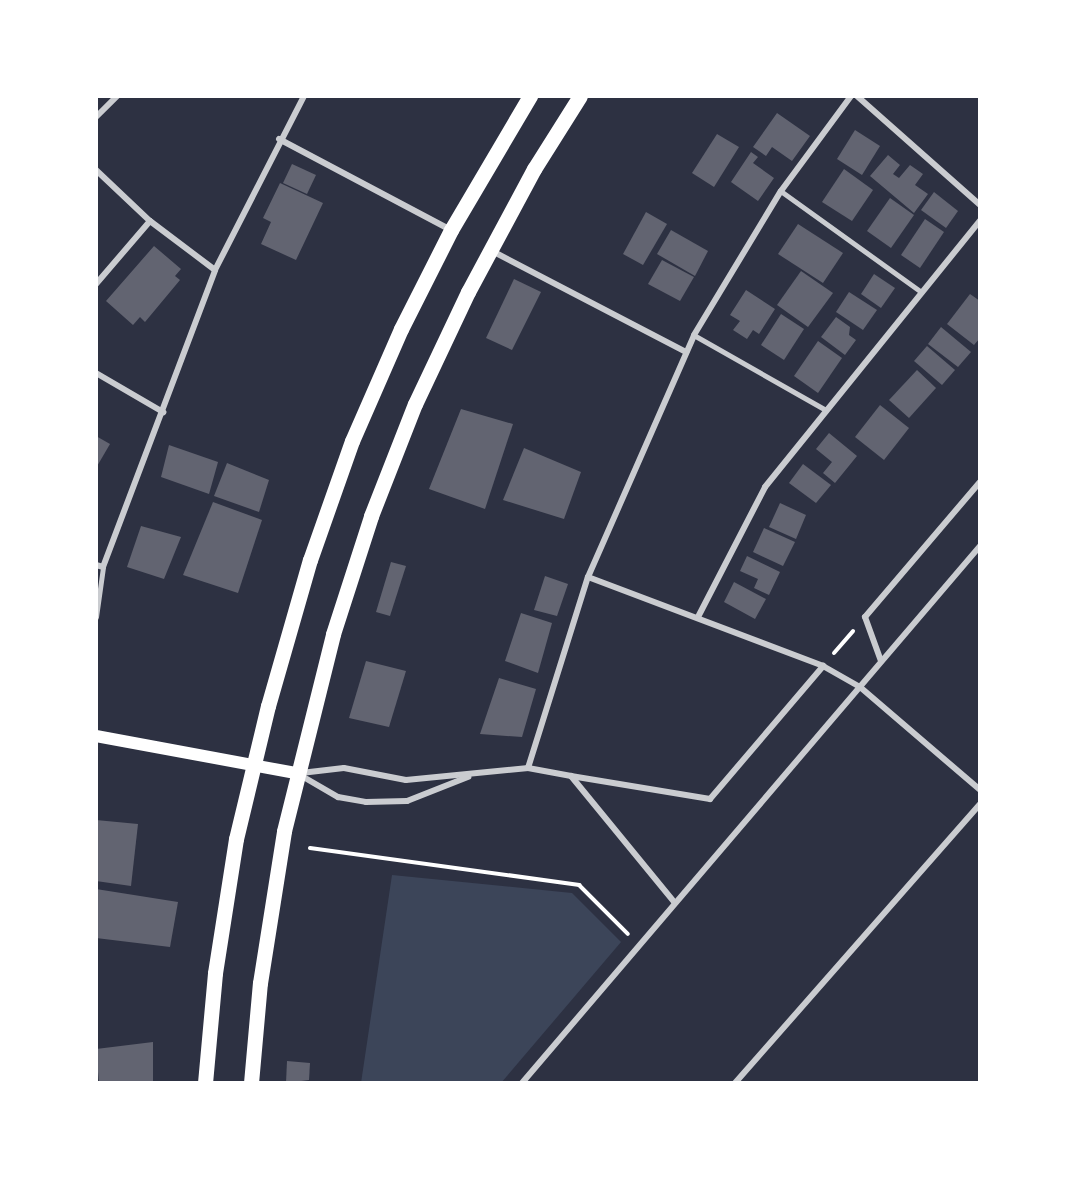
<!DOCTYPE html>
<html>
<head>
<meta charset="utf-8">
<style>
	body { margin:0 }
	#map { position:relative; width:1076px; height:1179px; overflow:hidden; background:#2d3142; font-family:Overpass,sans-serif }
	div>[style] { position:absolute }
	[style*='--x'] { left:calc(var(--x)*1px); top:calc(var(--y)*1px); width:calc(var(--w)*1px); rotate:calc(var(--a)*1deg) }
	.green>* { inset:0; background:#3c4559 }
	.building>* { inset:0; background:#626471 }
	.path>* { height:4px; margin:-2px; padding:0 2px; transform-origin:2px; border-radius:2px; background:#fff }
	.service>* { height:4.5px; margin:-2.25px; padding:0 2.25px; transform-origin:2.25px; border-radius:2.25px; background:#caccd0 }
	.pedestrian>* { height:5px; margin:-2.5px; padding:0 2.5px; transform-origin:2.5px; border-radius:2.5px; background:#caccd0 }
	.minor>* { height:6px; margin:-3px; padding:0 3px; transform-origin:3px; border-radius:3px; background:#caccd0 }
	.secondary>* { height:12px; margin:-6px; padding:0 6px; transform-origin:6px; border-radius:6px; background:#fff }
	.primary>* { height:15px; margin:-7.5px; padding:0 7.5px; transform-origin:7.5px; border-radius:7.5px; background:#fff }
	span { translate:-50% -50%; white-space:nowrap; text-align:center; line-height:1.15; -webkit-text-stroke:4.5px #fff; paint-order:stroke }
	.frame { position:absolute; inset:0; border:98px solid #fff; pointer-events:none }
</style>
</head>
<body>
<div id="map">
	<div class="green">
		<i style="clip-path:polygon(392px 875px,572px 893px,621px 942px,501px 1083px,361px 1083px)"></i>
	</div>
	<div class="building">
		<i style="clip-path:polygon(777px 113px,810px 136px,792px 161px,772px 147px,766px 156px,753px 147px)"></i>
		<i style="clip-path:polygon(855px 130px,880px 146px,862px 175px,837px 159px)"></i>
		<i style="clip-path:polygon(717px 134px,739px 147px,714px 187px,692px 173px)"></i>
		<i style="clip-path:polygon(751px 152px,758px 157px,753px 163px,774px 178px,758px 201px,731px 182px)"></i>
		<i style="clip-path:polygon(888px 155px,900px 165px,893px 174px,899px 178px,910px 165px,923px 174px,915px 185px,928px 194px,914px 213px,870px 176px)"></i>
		<i style="clip-path:polygon(292px 164px,316px 175px,307px 194px,283px 183px)"></i>
		<i style="clip-path:polygon(844px 169px,873px 190px,852px 221px,822px 202px)"></i>
		<i style="clip-path:polygon(280px 183px,323px 203px,296px 260px,261px 244px,271px 222px,263px 218px)"></i>
		<i style="clip-path:polygon(934px 192px,958px 211px,946px 228px,921px 210px)"></i>
		<i style="clip-path:polygon(890px 198px,914px 215px,891px 248px,867px 231px)"></i>
		<i style="clip-path:polygon(646px 212px,667px 224px,643px 265px,623px 254px)"></i>
		<i style="clip-path:polygon(925px 219px,944px 232px,920px 268px,901px 255px)"></i>
		<i style="clip-path:polygon(798px 224px,843px 253px,823px 283px,778px 254px)"></i>
		<i style="clip-path:polygon(671px 230px,708px 251px,695px 276px,657px 254px)"></i>
		<i style="clip-path:polygon(154px 246px,181px 269px,175px 276px,180px 280px,145px 322px,140px 317px,133px 325px,106px 301px)"></i>
		<i style="clip-path:polygon(662px 260px,694px 277px,680px 301px,648px 284px)"></i>
		<i style="clip-path:polygon(801px 271px,833px 293px,808px 327px,777px 305px)"></i>
		<i style="clip-path:polygon(874px 274px,895px 288px,881px 308px,861px 294px)"></i>
		<i style="clip-path:polygon(514px 279px,541px 292px,512px 350px,486px 338px)"></i>
		<i style="clip-path:polygon(746px 290px,775px 309px,759px 334px,753px 330px,747px 339px,733px 330px,740px 321px,730px 315px)"></i>
		<i style="clip-path:polygon(849px 292px,877px 310px,863px 330px,836px 312px)"></i>
		<i style="clip-path:polygon(970px 294px,980px 301px,980px 338px,974px 345px,947px 324px)"></i>
		<i style="clip-path:polygon(781px 314px,804px 329px,784px 360px,761px 345px)"></i>
		<i style="clip-path:polygon(836px 317px,850px 327px,849px 335px,856px 340px,845px 355px,821px 337px)"></i>
		<i style="clip-path:polygon(941px 327px,971px 352px,958px 367px,928px 344px)"></i>
		<i style="clip-path:polygon(818px 341px,842px 358px,818px 393px,794px 376px)"></i>
		<i style="clip-path:polygon(927px 346px,955px 370px,942px 385px,914px 361px)"></i>
		<i style="clip-path:polygon(917px 370px,936px 388px,909px 418px,889px 400px)"></i>
		<i style="clip-path:polygon(880px 405px,909px 428px,884px 460px,855px 437px)"></i>
		<i style="clip-path:polygon(461px 409px,513px 424px,485px 509px,429px 489px)"></i>
		<i style="clip-path:polygon(829px 433px,857px 456px,835px 483px,823px 473px,832px 462px,816px 449px)"></i>
		<i style="clip-path:polygon(96px 436px,110px 444px,96px 468px)"></i>
		<i style="clip-path:polygon(169px 445px,218px 462px,209px 494px,161px 477px)"></i>
		<i style="clip-path:polygon(524px 448px,581px 472px,564px 519px,503px 500px)"></i>
		<i style="clip-path:polygon(227px 463px,269px 480px,259px 512px,214px 496px)"></i>
		<i style="clip-path:polygon(803px 464px,831px 485px,816px 503px,789px 483px)"></i>
		<i style="clip-path:polygon(213px 502px,262px 520px,238px 593px,183px 575px)"></i>
		<i style="clip-path:polygon(780px 503px,806px 515px,796px 539px,769px 527px)"></i>
		<i style="clip-path:polygon(141px 526px,181px 537px,164px 579px,127px 567px)"></i>
		<i style="clip-path:polygon(764px 528px,795px 542px,783px 566px,753px 552px)"></i>
		<i style="clip-path:polygon(747px 556px,780px 572px,769px 595px,754px 588px,758px 579px,740px 571px)"></i>
		<i style="clip-path:polygon(391px 562px,406px 566px,390px 616px,376px 612px)"></i>
		<i style="clip-path:polygon(545px 576px,568px 584px,557px 616px,534px 610px)"></i>
		<i style="clip-path:polygon(734px 582px,766px 599px,755px 619px,724px 602px)"></i>
		<i style="clip-path:polygon(521px 613px,552px 623px,538px 673px,505px 661px)"></i>
		<i style="clip-path:polygon(366px 661px,406px 671px,389px 727px,349px 718px)"></i>
		<i style="clip-path:polygon(499px 678px,536px 689px,522px 737px,480px 734px)"></i>
		<i style="clip-path:polygon(96px 820px,138px 824px,131px 886px,96px 881px)"></i>
		<i style="clip-path:polygon(96px 889px,178px 902px,170px 947px,96px 938px)"></i>
		<i style="clip-path:polygon(153px 1042px,153px 1083px,99px 1083px,96px 1049px)"></i>
		<i style="clip-path:polygon(287px 1061px,310px 1063px,309px 1080px,286px 1083px)"></i>
	</div>
	<div class="path">
		<i style="--x:834;--y:653;--w:29;--a:-49"></i>
		<i style="--x:310;--y:848;--w:272;--a:7.8"></i>
		<i style="--x:579;--y:885;--w:69;--a:45"></i>
	</div>
	<div class="service">
		<i style="--x:781;--y:191;--w:171;--a:35.7"></i>
		<i style="--x:694;--y:335;--w:152;--a:29.6"></i>
	</div>
	<div class="pedestrian">
		<i style="--x:96;--y:617;--w:50;--a:-82"></i>
	</div>
	<div class="minor">
		<i style="--x:857;--y:96;--w:164;--a:41.5"></i>
		<i style="--x:96;--y:117;--w:30;--a:-45"></i>
		<i style="--x:279;--y:139;--w:195;--a:27.9"></i>
		<i style="--x:96;--y:170;--w:74;--a:43.4"></i>
		<i style="--x:150;--y:221;--w:81;--a:37"></i>
		<i style="--x:492;--y:251;--w:219;--a:27.5"></i>
		<i style="--x:96;--y:284;--w:83;--a:-49.4"></i>
		<i style="--x:96;--y:373;--w:78;--a:30.2"></i>
		<i style="--x:96;--y:565;--w:7;--a:16"></i>
		<i style="--x:103;--y:567;--w:317;--a:-69.3"></i>
		<i style="--x:215;--y:270;--w:195;--a:-62.9"></i>
		<i style="--x:588;--y:577;--w:251;--a:20.7"></i>
		<i style="--x:823;--y:666;--w:43;--a:29.6"></i>
		<i style="--x:860;--y:687;--w:158;--a:40.6"></i>
		<i style="--x:698;--y:617;--w:146;--a:-62.7"></i>
		<i style="--x:765;--y:487;--w:342;--a:-51.1"></i>
		<i style="--x:881;--y:661;--w:47;--a:-110"></i>
		<i style="--x:865;--y:617;--w:177;--a:-49.6"></i>
		<i style="--x:528;--y:768;--w:200;--a:-72.6"></i>
		<i style="--x:588;--y:577;--w:264;--a:-66.3"></i>
		<i style="--x:694;--y:335;--w:168;--a:-58.9"></i>
		<i style="--x:781;--y:191;--w:118;--a:-53.6"></i>
		<i style="--x:301;--y:773;--w:43;--a:-6.6"></i>
		<i style="--x:344;--y:768;--w:63;--a:11"></i>
		<i style="--x:406;--y:780;--w:123;--a:-5.6"></i>
		<i style="--x:528;--y:768;--w:44;--a:10.5"></i>
		<i style="--x:571;--y:776;--w:164;--a:50.7"></i>
		<i style="--x:300;--y:775;--w:44;--a:30.1"></i>
		<i style="--x:338;--y:797;--w:28;--a:10"></i>
		<i style="--x:366;--y:802;--w:41;--a:-1.4"></i>
		<i style="--x:407;--y:801;--w:66;--a:-21.5"></i>
		<i style="--x:571;--y:776;--w:141;--a:9.4"></i>
		<i style="--x:710;--y:799;--w:175;--a:-49.6"></i>
		<i style="--x:522;--y:1083;--w:706;--a:-49.54"></i>
		<i style="--x:735;--y:1083;--w:371;--a:-48.7"></i>
	</div>
	<div class="secondary">
		<i style="--x:96;--y:736;--w:203;--a:10.5"></i>
	</div>
	<div class="primary">
		<i style="--x:205;--y:1083;--w:110;--a:-84.8"></i>
		<i style="--x:215;--y:973;--w:136;--a:-81.1"></i>
		<i style="--x:236;--y:839;--w:137;--a:-76.5"></i>
		<i style="--x:268;--y:706;--w:152;--a:-74"></i>
		<i style="--x:310;--y:560;--w:126;--a:-70.6"></i>
		<i style="--x:352;--y:441;--w:122;--a:-66.4"></i>
		<i style="--x:401;--y:329;--w:111;--a:-63.2"></i>
		<i style="--x:451;--y:230;--w:156;--a:-59.5"></i>
		<i style="--x:251;--y:1083;--w:100;--a:-84.9"></i>
		<i style="--x:260;--y:983;--w:154;--a:-81"></i>
		<i style="--x:284;--y:831;--w:203;--a:-76"></i>
		<i style="--x:333;--y:634;--w:124;--a:-72.1"></i>
		<i style="--x:371;--y:516;--w:120;--a:-68.6"></i>
		<i style="--x:415;--y:404;--w:124;--a:-64.7"></i>
		<i style="--x:468;--y:292;--w:140;--a:-61.8"></i>
		<i style="--x:534;--y:169;--w:86;--a:-57.8"></i>
	</div>
	<div class="frame"></div>
</div>
</body>
</html>
